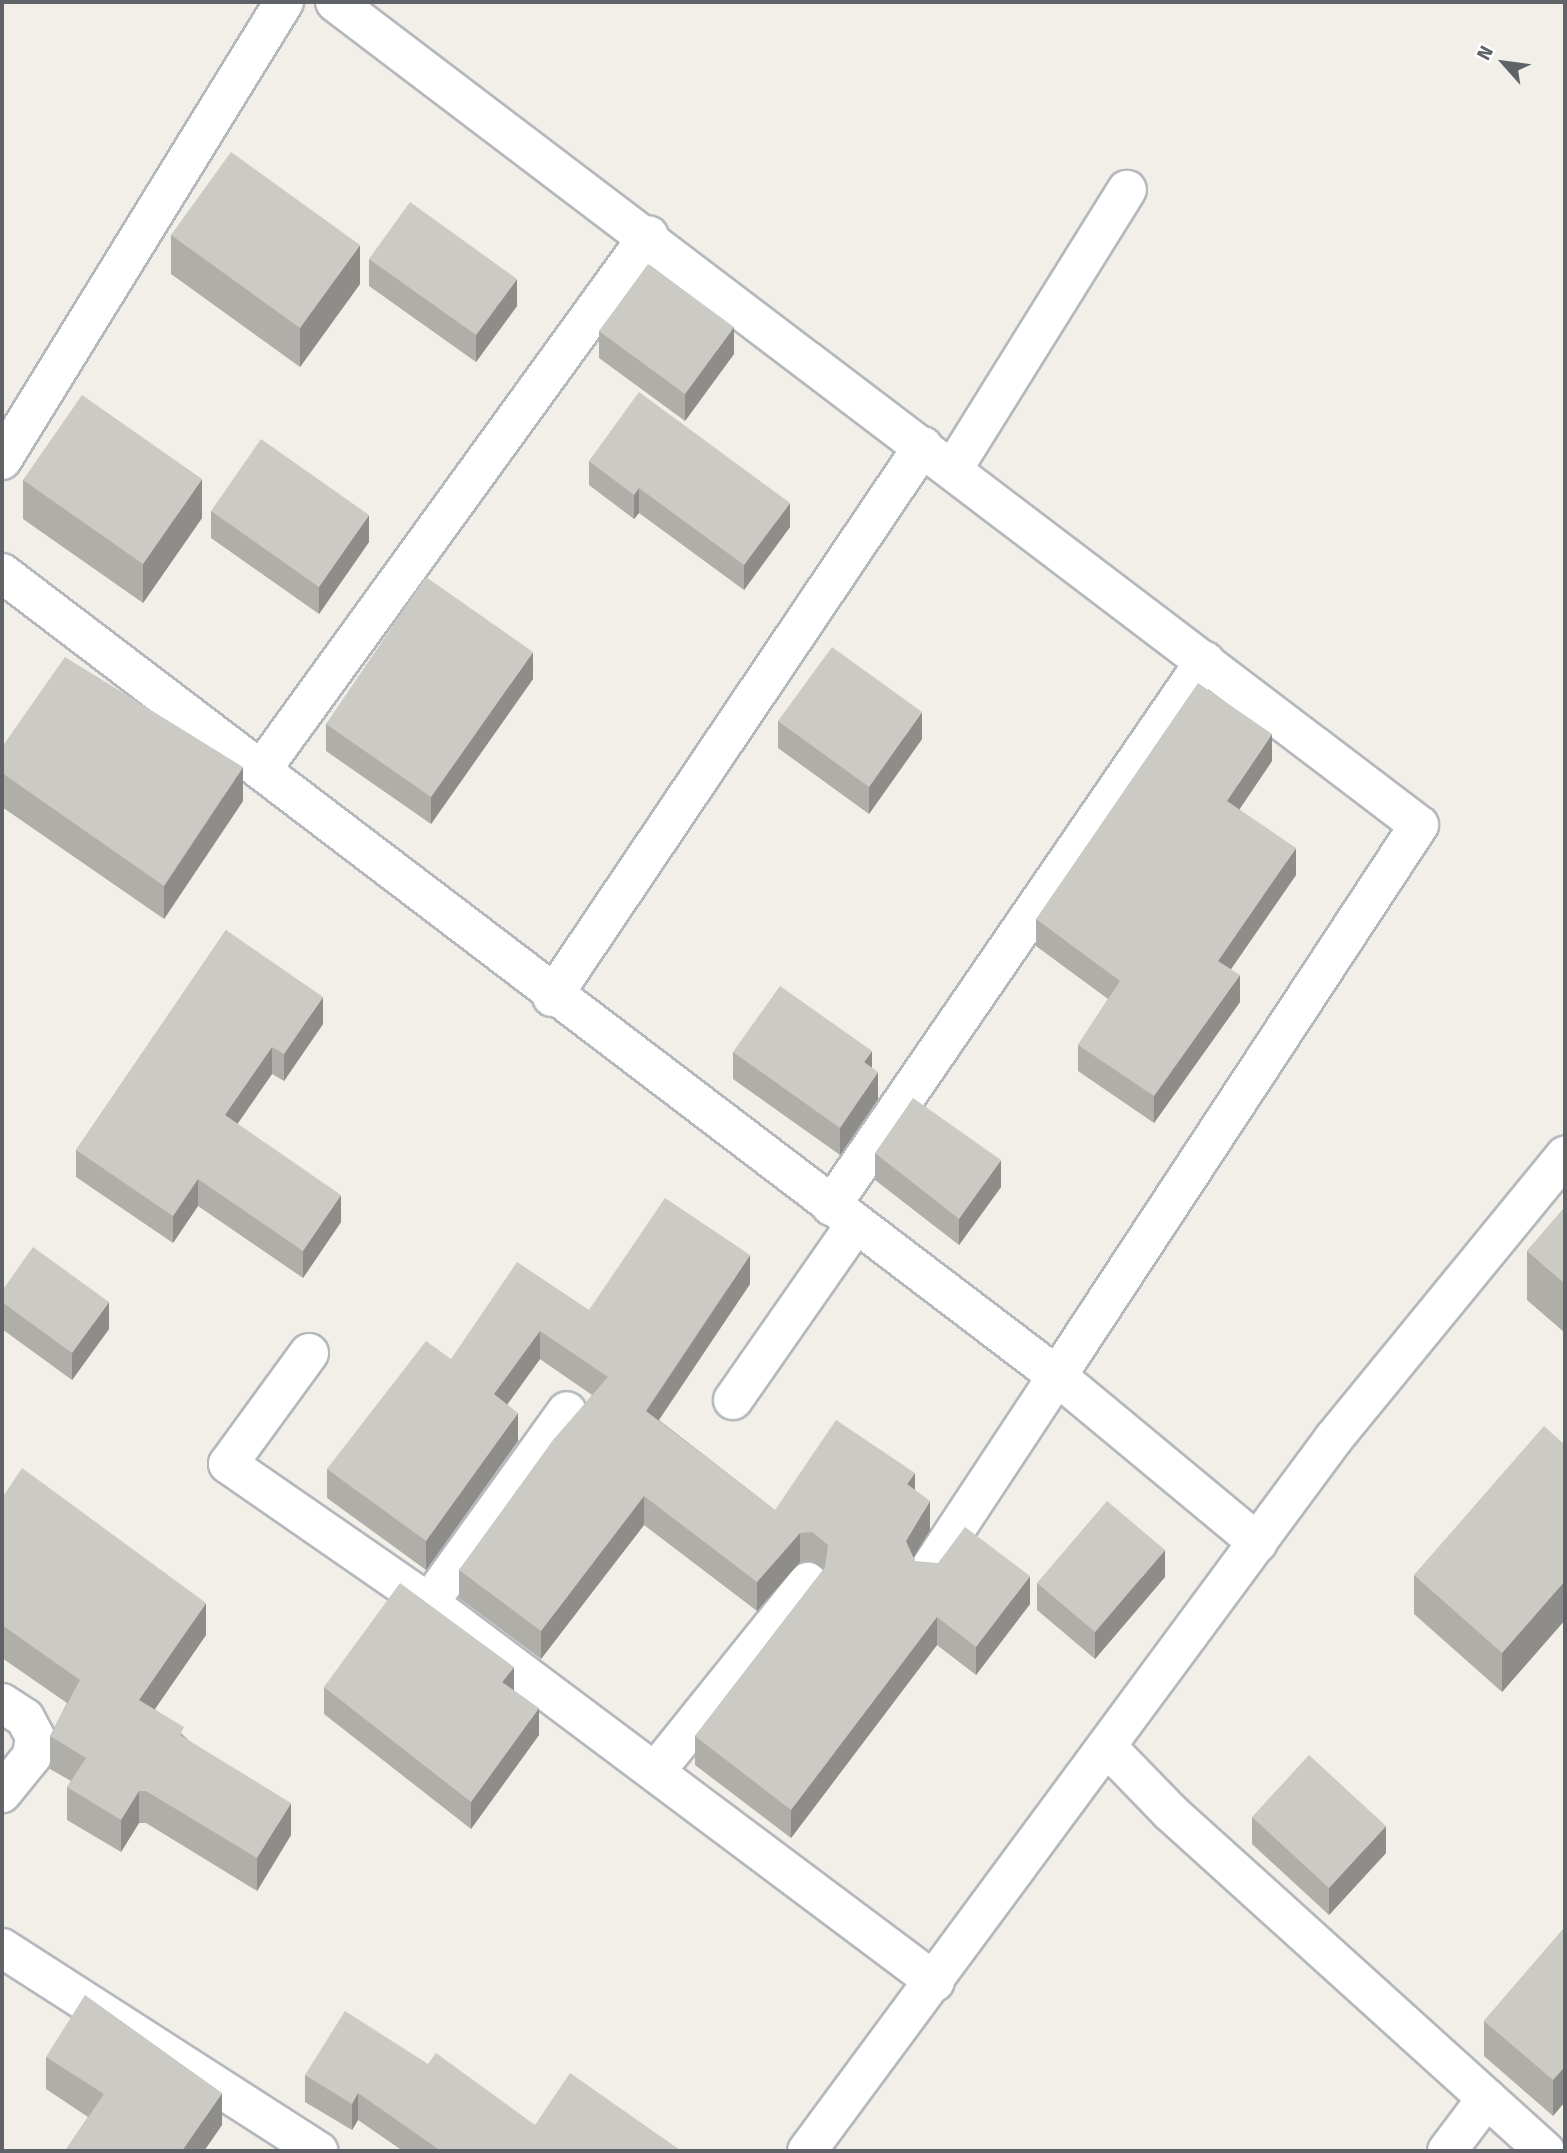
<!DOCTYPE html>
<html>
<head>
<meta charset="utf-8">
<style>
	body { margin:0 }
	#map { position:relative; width:1567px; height:2153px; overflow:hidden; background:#f1efe8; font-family:"Fira Sans",sans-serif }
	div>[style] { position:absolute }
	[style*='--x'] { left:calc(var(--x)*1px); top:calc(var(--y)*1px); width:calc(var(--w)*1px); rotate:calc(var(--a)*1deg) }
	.roads { filter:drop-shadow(2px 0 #b5b8bc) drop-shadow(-2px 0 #b5b8bc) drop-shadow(0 2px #b5b8bc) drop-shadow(0 -2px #b5b8bc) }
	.street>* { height:38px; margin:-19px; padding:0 19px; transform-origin:19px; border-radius:19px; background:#fff }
	.wall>* { inset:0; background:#afaea9 }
	.shaded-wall>* { inset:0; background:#8f8d8a }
	.building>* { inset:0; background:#cccac5 }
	span { translate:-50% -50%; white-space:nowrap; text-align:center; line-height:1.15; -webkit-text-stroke:6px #fff; paint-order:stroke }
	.frame { position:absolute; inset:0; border:4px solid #5f6368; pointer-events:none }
	.north { position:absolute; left:1469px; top:28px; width:70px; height:70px; -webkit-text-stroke:5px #fff; paint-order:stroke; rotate:298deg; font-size:19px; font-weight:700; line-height:28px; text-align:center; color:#5f6368 }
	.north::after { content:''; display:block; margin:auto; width:24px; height:32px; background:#5f6368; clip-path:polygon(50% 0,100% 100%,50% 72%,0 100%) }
</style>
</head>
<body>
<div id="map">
	<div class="roads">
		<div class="street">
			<i style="--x:335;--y:2;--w:1361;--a:37.21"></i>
			<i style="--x:1419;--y:825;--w:659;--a:123.3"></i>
			<i style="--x:1057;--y:1376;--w:261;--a:39.7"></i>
			<i style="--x:2;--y:460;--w:538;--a:-58.38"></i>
			<i style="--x:953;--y:469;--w:329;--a:-58.1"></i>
			<i style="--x:2;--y:573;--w:1326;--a:37.28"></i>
			<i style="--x:1057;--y:1376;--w:235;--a:123.4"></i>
			<i style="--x:262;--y:769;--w:659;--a:-54.07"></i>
			<i style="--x:552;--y:997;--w:664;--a:-56.05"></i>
			<i style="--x:831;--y:1206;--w:661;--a:-55.54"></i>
			<i style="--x:309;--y:1353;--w:137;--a:126.1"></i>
			<i style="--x:228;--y:1464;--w:244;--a:34.7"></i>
			<i style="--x:429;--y:1603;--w:632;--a:36.83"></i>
			<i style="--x:733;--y:1400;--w:213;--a:-55.1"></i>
			<i style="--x:429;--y:1603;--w:236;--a:-54.3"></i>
			<i style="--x:2;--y:1703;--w:27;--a:33"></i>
			<i style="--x:25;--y:1718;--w:21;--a:62"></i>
			<i style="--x:35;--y:1737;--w:19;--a:99"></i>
			<i style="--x:32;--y:1756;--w:48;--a:129"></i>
			<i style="--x:1109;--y:1749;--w:88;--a:45.9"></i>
			<i style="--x:1170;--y:1812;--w:506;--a:42.11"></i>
			<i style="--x:655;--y:1772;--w:244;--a:-51.2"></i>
			<i style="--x:2;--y:1948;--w:376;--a:32.7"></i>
			<i style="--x:807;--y:2151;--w:887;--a:-53.53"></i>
			<i style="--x:1334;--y:1438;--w:365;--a:-50.7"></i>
			<i style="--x:1447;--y:2151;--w:66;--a:-53"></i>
		</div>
	</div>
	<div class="wall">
		<i style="clip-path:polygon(171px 235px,360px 284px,300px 367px,171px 274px)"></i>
		<i style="clip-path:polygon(369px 259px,517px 306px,476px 362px,369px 286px)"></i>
		<i style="clip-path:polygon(599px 331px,734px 354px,685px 421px,599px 358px)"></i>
		<i style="clip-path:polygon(589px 461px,790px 527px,744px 590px,639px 513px,634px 519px,589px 485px)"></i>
		<i style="clip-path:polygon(23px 480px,202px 518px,143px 603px,23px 519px)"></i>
		<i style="clip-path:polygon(211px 511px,369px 542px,319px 614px,211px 538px)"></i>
		<i style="clip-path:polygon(533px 679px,431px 824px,326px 751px,326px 724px)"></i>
		<i style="clip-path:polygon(778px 721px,922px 739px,869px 814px,778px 748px)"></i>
		<i style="clip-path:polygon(2px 747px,243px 801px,164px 919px,2px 807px)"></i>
		<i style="clip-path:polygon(1272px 761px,1239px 809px,1296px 875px,1231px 969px,1240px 1002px,1154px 1123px,1078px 1071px,1078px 1045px,1108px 999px,1036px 946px,1036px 919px)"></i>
		<i style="clip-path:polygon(226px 930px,323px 1024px,284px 1081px,272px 1074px,237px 1124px,341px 1222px,303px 1278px,198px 1206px,173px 1243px,76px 1177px,76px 1150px)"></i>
		<i style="clip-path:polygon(733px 1052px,878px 1099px,840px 1155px,733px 1079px)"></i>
		<i style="clip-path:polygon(875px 1153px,1001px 1187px,959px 1245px,875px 1180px)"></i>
		<i style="clip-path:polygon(1565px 1207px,1565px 1333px,1527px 1300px,1527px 1251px)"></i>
		<i style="clip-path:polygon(750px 1284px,659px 1420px,775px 1510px,915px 1490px,930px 1530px,914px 1557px,915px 1561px,1030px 1604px,976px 1675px,937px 1645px,791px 1838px,695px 1765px,695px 1736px,823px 1570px,812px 1561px,800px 1562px,757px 1611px,644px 1525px,541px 1659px,459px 1598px,459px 1570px,592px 1395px,540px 1359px,507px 1404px,518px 1441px,426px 1570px,327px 1498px,327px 1469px,451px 1359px,589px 1310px)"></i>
		<i style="clip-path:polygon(2px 1291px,109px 1329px,72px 1380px,2px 1329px)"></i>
		<i style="clip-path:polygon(1565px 1445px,1565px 1620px,1502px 1692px,1414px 1614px,1414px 1575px)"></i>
		<i style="clip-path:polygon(2px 1498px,206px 1635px,155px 1709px,291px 1835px,257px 1891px,146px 1823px,139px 1823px,121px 1852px,67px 1820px,67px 1787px,71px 1781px,50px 1769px,50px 1736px,67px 1703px,2px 1658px)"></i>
		<i style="clip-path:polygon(1165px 1577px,1095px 1659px,1037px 1610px,1037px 1583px)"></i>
		<i style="clip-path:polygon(324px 1687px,514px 1690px,539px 1735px,471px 1829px,324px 1714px)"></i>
		<i style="clip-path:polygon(1252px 1817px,1386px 1853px,1329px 1915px,1252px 1844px)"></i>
		<i style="clip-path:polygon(1565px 1927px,1553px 2116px,1484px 2056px,1484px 2021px)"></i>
		<i style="clip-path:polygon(46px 2057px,222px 2125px,204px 2151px,65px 2151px,88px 2117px,46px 2089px)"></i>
		<i style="clip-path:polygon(428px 2064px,535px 2125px,680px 2151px,403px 2151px,358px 2120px,352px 2130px,305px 2102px,305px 2075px)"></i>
	</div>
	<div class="shaded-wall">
		<i style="clip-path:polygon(360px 245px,360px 284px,300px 367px,300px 328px)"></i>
		<i style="clip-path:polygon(517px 279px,517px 306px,476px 362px,476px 335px)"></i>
		<i style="clip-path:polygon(734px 327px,734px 354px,685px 421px,685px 394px)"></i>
		<i style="clip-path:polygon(202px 479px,202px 518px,143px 603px,143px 564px)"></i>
		<i style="clip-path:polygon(639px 488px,639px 513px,634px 519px,634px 495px)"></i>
		<i style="clip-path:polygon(790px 503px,790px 527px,744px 590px,744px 565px)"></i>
		<i style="clip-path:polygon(369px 515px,369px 542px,319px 614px,319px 587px)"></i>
		<i style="clip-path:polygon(533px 652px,533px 679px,431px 824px,431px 797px)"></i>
		<i style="clip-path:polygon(922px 712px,922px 739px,869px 814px,869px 787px)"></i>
		<i style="clip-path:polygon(1272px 734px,1272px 761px,1227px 828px,1227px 801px)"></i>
		<i style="clip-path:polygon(243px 767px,243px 801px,164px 919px,164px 886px)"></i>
		<i style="clip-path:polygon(1296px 848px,1296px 875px,1218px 988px,1218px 961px)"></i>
		<i style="clip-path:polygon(1240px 975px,1240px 1002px,1154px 1123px,1154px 1096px)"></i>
		<i style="clip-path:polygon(323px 997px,323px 1024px,284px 1081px,284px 1054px)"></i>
		<i style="clip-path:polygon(272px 1047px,272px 1074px,225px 1142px,225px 1115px)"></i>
		<i style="clip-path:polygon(872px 1051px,872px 1078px,864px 1062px)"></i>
		<i style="clip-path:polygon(878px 1072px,878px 1099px,840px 1155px,840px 1128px)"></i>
		<i style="clip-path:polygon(1001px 1160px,1001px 1187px,959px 1245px,959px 1219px)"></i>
		<i style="clip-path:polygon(198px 1179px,198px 1206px,173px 1243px,173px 1216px)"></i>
		<i style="clip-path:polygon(341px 1195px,341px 1222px,303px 1278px,303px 1251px)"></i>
		<i style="clip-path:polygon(750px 1255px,750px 1284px,646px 1439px,646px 1411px)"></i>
		<i style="clip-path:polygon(109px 1302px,109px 1329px,72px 1380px,72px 1353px)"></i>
		<i style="clip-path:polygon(540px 1331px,540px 1359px,494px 1423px,494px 1394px)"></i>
		<i style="clip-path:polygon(518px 1413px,518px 1441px,426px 1570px,426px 1541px)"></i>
		<i style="clip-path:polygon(915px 1473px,915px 1502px,907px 1484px)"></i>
		<i style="clip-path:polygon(644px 1496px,644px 1525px,541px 1659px,541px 1631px)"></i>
		<i style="clip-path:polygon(930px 1501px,930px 1530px,906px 1570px,906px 1541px)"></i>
		<i style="clip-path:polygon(800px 1533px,800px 1562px,757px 1611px,757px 1582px)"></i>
		<i style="clip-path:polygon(1165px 1550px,1165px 1577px,1095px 1659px,1095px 1632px)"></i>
		<i style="clip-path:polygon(1030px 1576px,1030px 1604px,976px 1675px,976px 1647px)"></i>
		<i style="clip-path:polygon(1565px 1581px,1565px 1620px,1502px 1692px,1502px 1653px)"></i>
		<i style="clip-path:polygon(206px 1603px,206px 1635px,139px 1732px,139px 1700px)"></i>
		<i style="clip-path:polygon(937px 1617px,937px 1645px,791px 1838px,791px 1810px)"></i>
		<i style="clip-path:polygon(514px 1667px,514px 1694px,502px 1682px)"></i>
		<i style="clip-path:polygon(539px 1708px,539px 1735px,471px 1829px,471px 1802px)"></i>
		<i style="clip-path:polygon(139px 1791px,139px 1823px,121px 1852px,121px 1820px)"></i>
		<i style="clip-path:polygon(291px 1803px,291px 1835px,257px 1891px,257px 1858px)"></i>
		<i style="clip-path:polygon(1386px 1826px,1386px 1853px,1329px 1915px,1329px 1888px)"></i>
		<i style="clip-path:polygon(3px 1956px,3px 1983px,2px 1984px,2px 1958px)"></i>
		<i style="clip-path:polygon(1565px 2066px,1565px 2102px,1553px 2116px,1553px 2080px)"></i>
		<i style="clip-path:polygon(222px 2093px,222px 2125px,204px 2151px,182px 2151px)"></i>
		<i style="clip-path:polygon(358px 2093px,358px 2120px,352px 2130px,352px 2104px)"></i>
	</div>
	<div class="building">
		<i style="clip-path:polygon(231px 152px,360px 245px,300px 328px,171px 235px)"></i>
		<i style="clip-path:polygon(410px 202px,517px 279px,476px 335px,369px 259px)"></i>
		<i style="clip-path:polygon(648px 264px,734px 327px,685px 394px,599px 331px)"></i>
		<i style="clip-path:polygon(639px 392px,790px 503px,744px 565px,639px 488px,634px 495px,589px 461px)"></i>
		<i style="clip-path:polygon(82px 395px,202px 479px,143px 564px,23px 480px)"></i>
		<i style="clip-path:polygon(261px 439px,369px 515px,319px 587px,211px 511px)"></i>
		<i style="clip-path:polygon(426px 577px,533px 652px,431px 797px,326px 724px)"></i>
		<i style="clip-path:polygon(832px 647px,922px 712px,869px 787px,778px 721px)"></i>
		<i style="clip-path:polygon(65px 657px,243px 767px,164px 886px,2px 773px,2px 747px)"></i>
		<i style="clip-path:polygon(1198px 683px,1272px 734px,1227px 801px,1296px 848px,1218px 961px,1240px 975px,1154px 1096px,1078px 1045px,1120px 981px,1036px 919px)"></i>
		<i style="clip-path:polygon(226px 930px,323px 997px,284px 1054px,272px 1047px,225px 1115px,341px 1195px,303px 1251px,198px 1179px,173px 1216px,76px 1150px)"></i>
		<i style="clip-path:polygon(780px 986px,872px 1051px,864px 1062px,878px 1072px,840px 1128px,733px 1052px)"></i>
		<i style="clip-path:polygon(913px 1098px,1001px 1160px,959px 1219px,875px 1153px)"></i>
		<i style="clip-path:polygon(665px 1198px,750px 1255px,646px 1411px,775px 1510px,836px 1420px,915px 1473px,907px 1484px,930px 1501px,906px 1541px,915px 1561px,938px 1563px,965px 1527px,1030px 1576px,976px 1647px,937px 1617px,791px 1810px,695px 1736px,825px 1567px,828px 1545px,812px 1532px,800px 1533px,757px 1582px,644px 1496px,541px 1631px,459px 1570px,553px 1440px,608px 1377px,540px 1331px,494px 1394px,518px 1413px,426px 1541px,327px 1469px,426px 1341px,451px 1359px,517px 1262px,589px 1310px)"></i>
		<i style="clip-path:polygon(1565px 1207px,1565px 1284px,1527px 1251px)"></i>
		<i style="clip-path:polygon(33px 1247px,109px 1302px,72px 1353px,2px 1302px,2px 1291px)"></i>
		<i style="clip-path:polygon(1544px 1426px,1565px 1445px,1565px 1581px,1502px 1653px,1414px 1575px)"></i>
		<i style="clip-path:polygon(22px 1468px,206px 1603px,139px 1700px,184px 1727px,180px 1735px,291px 1803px,257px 1858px,146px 1791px,139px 1791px,121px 1820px,67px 1787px,86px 1758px,50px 1736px,80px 1680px,2px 1625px,2px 1498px)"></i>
		<i style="clip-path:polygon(1107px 1501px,1165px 1550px,1095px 1632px,1037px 1583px)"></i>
		<i style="clip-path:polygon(400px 1583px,514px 1667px,502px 1682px,539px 1708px,471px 1802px,324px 1687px)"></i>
		<i style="clip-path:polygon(1309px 1755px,1386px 1826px,1329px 1888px,1252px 1817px)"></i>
		<i style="clip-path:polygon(1565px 1927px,1565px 2066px,1553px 2080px,1484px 2021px)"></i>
		<i style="clip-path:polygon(85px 1995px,222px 2093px,182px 2151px,65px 2151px,104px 2094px,46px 2057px)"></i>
		<i style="clip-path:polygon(345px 2011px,428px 2064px,436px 2053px,535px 2125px,570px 2073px,680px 2150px,679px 2151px,441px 2151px,358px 2093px,352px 2104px,305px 2075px)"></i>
	</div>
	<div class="frame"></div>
	<div class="north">N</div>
</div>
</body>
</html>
